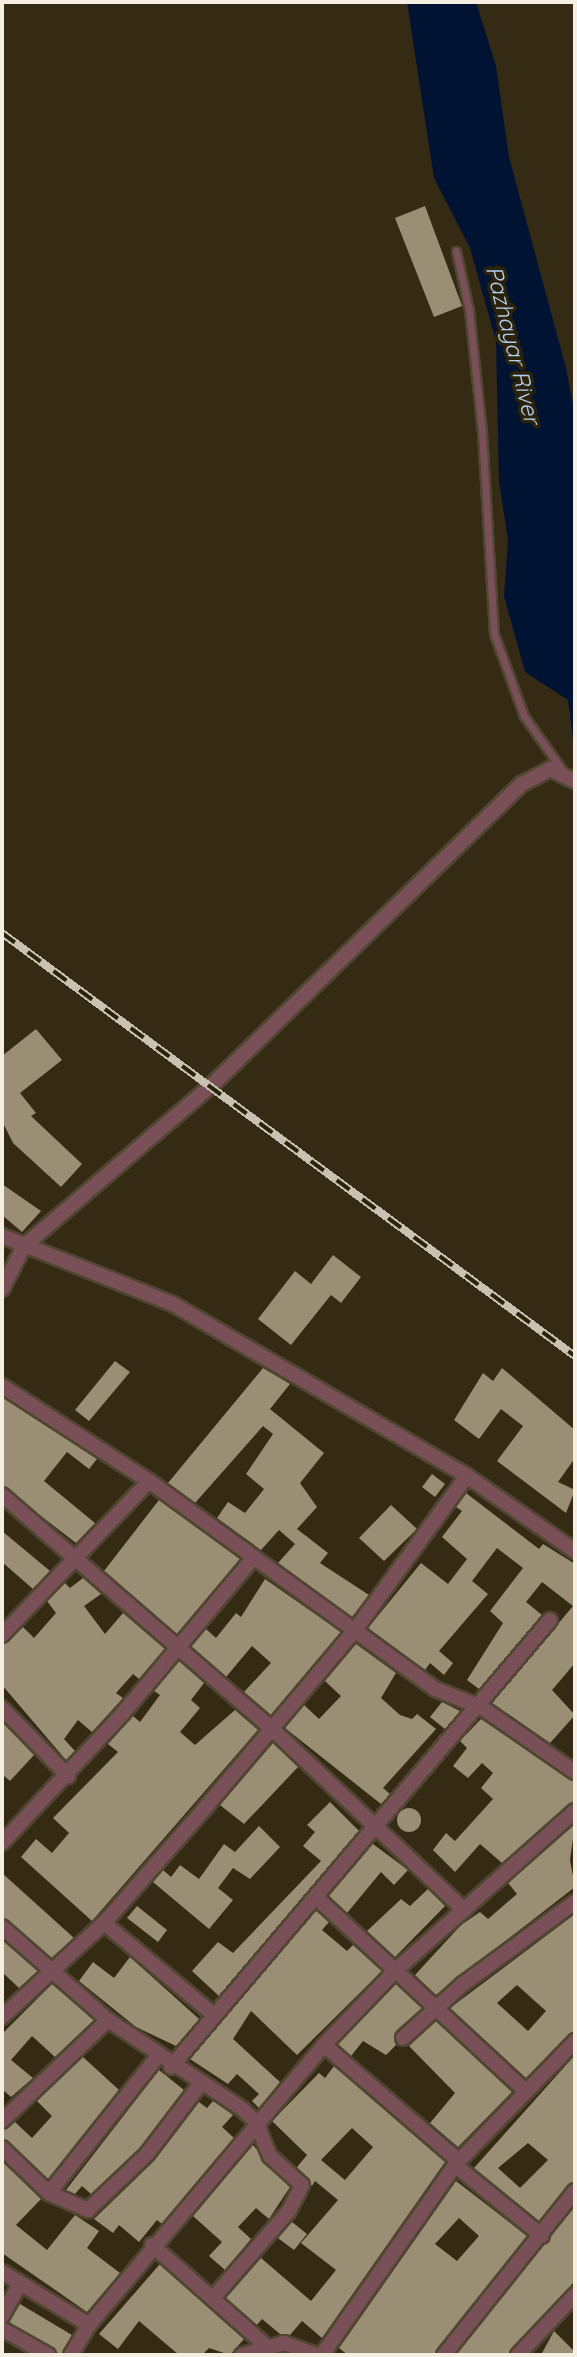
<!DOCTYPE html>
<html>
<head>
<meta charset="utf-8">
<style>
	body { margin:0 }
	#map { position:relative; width:577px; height:2357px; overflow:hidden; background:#352b14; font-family:Quicksand,sans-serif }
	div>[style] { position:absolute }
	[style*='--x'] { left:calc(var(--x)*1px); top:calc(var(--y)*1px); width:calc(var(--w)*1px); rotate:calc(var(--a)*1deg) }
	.water>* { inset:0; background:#001333 }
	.building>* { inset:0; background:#9a8f74 }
	.round { border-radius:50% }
	.roads { filter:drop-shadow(2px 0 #504631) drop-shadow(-2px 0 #504631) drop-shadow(0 2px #504631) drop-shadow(0 -2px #504631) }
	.lane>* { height:7px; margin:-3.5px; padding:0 3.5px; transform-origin:3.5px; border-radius:3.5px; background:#7a5058 }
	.street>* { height:14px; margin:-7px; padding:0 7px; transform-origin:7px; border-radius:7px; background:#7a5058 }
	.rail>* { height:8px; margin-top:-4px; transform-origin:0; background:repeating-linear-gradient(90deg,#2b220a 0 16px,#c9c2b2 0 32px); box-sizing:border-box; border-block:2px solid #c9c2b2 }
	span { translate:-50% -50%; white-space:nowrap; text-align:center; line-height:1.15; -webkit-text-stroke:7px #2b220a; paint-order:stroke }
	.water-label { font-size:23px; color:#b3cef3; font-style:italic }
	.frame { position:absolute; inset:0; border:4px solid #f5efe1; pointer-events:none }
</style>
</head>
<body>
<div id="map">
	<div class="water">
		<i style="clip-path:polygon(407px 2px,476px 2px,496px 66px,509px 157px,566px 368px,575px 415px,575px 755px,568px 700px,525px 672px,504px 596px,508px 540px,499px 482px,496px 341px,470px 248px,434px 178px)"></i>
	</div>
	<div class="building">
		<i style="clip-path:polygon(425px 206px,462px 306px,434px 317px,395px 218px)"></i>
		<i style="clip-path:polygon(36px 1029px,62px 1060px,20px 1093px,36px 1113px,31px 1116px,82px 1164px,61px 1187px,13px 1143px,2px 1121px,2px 1056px)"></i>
		<i style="clip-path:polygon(2px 1184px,41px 1211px,22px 1232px,2px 1215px)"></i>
		<i style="clip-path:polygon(333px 1255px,361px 1277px,341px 1303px,331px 1295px,291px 1345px,258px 1319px,295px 1271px,311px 1284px)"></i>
		<i style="clip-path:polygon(115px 1361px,130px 1372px,89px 1421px,75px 1410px)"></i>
		<i style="clip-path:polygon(263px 1368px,290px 1384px,270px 1409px,324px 1453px,300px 1483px,317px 1507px,297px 1529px,328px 1553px,320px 1563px,369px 1595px,352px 1617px,278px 1563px,295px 1544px,279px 1530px,261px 1550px,217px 1518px,228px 1502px,245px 1513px,264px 1489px,246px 1474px,273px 1434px,263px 1426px,195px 1503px,168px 1483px)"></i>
		<i style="clip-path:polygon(502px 1368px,575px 1430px,575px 1458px,558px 1482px,575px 1490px,566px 1513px,497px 1461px,523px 1426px,501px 1409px,479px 1439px,454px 1420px,483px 1373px,493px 1381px)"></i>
		<i style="clip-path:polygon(2px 1397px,97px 1459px,89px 1469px,67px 1452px,44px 1481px,95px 1523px,76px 1543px,2px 1486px)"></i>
		<i style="clip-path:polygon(432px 1474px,445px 1484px,435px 1497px,422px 1487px)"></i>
		<i style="clip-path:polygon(466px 1493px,539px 1549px,543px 1544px,575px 1564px,575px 1663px,552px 1690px,575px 1715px,550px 1743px,492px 1703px,573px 1606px,542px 1582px,526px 1602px,542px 1615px,479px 1689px,467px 1680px,503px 1623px,490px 1611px,523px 1568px,497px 1548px,472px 1581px,488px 1594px,439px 1651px,453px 1663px,444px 1675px,430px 1663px,425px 1670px,368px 1628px,421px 1563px,448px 1584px,467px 1559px,442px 1537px,462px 1511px,456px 1507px)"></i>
		<i style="clip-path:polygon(159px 1500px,240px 1559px,177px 1634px,104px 1571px)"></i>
		<i style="clip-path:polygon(391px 1505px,417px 1529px,384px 1561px,359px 1538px)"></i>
		<i style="clip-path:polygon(2px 1531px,50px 1571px,33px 1589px,2px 1562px)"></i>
		<i style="clip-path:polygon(83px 1578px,101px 1594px,84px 1606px,105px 1634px,123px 1613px,165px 1649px,139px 1679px,133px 1674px,116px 1693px,123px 1698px,92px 1732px,78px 1720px,64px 1739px,75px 1751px,66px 1760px,2px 1685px,2px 1644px,23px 1627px,34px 1638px,56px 1613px,47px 1601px,65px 1583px,70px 1588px)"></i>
		<i style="clip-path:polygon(265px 1579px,341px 1632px,271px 1715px,244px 1692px,271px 1663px,252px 1646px,226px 1677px,191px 1646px,206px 1629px,216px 1638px,236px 1613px,241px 1617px)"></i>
		<i style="clip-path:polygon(356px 1644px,396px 1673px,381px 1698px,400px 1715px,412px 1719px,417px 1714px,436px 1729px,383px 1788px,390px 1794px,381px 1804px,285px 1728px,304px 1705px,319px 1719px,341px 1696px,325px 1681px)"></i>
		<i style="clip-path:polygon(179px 1661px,204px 1683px,191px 1700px,200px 1708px,180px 1732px,195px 1745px,235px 1710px,258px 1730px,92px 1921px,21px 1857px,36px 1839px,52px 1853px,69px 1833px,53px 1818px,118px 1752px,108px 1744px,133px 1716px,140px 1722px,160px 1695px,154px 1691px)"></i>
		<i style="clip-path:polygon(442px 1702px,460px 1711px,445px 1729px,430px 1717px)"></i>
		<i style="clip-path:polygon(481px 1719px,575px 1782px,575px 1802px,502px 1863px,480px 1844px,455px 1872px,433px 1850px,446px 1833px,455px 1841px,493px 1799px,481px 1788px,493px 1773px,482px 1763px,468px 1778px,453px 1766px,467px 1748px,460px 1741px)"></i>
		<i style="clip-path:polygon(4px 1724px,34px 1755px,10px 1781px,2px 1774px)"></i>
		<i style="clip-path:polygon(273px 1743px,298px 1767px,244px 1824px,220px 1805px)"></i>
		<i style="clip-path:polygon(330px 1802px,359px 1831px,219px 1996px,192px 1971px,218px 1942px,233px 1953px,321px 1861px,303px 1846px,315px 1832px,307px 1825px)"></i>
		<i class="round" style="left:397px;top:1808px;width:24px;height:24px"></i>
		<i style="clip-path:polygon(575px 1824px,570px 1860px,575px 1887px,436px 1995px,415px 1975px,461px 1925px,480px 1912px,488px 1919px,517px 1894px,508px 1883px)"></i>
		<i style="clip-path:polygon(259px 1826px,280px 1847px,250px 1879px,233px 1868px,218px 1888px,233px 1900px,209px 1929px,153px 1882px,163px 1870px,171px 1877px,180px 1865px,199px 1879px,224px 1844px,235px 1852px)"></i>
		<i style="clip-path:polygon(373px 1844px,408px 1870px,394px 1885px,381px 1872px,347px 1913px,329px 1896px)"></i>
		<i style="clip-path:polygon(2px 1873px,74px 1938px,52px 1958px,2px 1918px)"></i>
		<i style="clip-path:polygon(428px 1889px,445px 1906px,395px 1957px,367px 1931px,401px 1899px,410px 1906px)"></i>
		<i style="clip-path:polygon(137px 1906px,167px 1930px,158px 1942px,127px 1918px)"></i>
		<i style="clip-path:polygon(316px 1911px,329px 1922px,322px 1930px,347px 1951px,353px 1945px,382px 1971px,297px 2055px,251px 2011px,233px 2039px,280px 2082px,259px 2108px,252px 2101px,259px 2094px,237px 2074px,228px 2084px,190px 2059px)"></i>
		<i style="clip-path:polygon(evenodd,575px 1914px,575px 2032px,526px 2078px,450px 2008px,575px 1914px,517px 1985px,546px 2011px,528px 2031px,497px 2003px,517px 1985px)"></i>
		<i style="clip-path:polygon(2px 1940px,38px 1971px,19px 1988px,2px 1972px)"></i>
		<i style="clip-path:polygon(130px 1957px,199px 2019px,176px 2046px,136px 2027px,79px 1981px,93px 1962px,114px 1978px)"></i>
		<i style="clip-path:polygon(52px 1984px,94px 2020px,55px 2057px,32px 2036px,11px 2060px,33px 2078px,11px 2097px,2px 2089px,2px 2034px)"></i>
		<i style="clip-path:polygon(396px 1984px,422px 2008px,396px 2031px,396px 2045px,386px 2055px,363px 2041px,351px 2056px,338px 2044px)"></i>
		<i style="clip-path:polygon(436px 2021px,512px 2092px,458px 2147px,430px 2123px,455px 2093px,409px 2046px)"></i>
		<i style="clip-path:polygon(evenodd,575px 2055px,575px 2182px,539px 2221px,474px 2168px,575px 2055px,528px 2143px,548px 2160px,520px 2188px,498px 2168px,528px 2143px)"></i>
		<i style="clip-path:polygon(83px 2057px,119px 2090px,48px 2179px,2px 2139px,2px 2130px,15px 2122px,32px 2138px,52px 2116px,37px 2101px)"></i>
		<i style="clip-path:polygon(evenodd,334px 2066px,445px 2162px,322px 2338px,302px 2321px,290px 2335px,280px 2334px,262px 2319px,257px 2325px,226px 2298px,261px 2258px,311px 2301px,336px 2270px,301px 2243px,338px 2200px,315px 2181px,312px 2186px,297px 2167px,307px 2155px,272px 2121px,319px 2073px,325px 2078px,334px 2066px,352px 2128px,373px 2147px,345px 2180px,321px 2160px,352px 2128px)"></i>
		<i style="clip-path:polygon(159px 2070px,184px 2090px,140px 2148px,91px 2194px,82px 2186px,75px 2194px,66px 2190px)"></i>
		<i style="clip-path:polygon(213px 2101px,233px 2115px,222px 2127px,234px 2138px,162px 2224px,157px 2220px,139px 2242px,119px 2225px,113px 2233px,94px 2219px,154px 2161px,199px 2102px,207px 2108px)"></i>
		<i style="clip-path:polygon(253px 2145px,290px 2187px,269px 2219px,256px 2208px,238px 2227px,251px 2239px,225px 2270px,209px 2256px,222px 2242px,193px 2216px)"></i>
		<i style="clip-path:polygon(2px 2161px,41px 2199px,16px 2225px,47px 2250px,75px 2215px,99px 2231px,87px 2248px,120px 2273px,87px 2312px,2px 2253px)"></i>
		<i style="clip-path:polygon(evenodd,456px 2181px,527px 2236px,435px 2355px,348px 2355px,339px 2348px,456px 2181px,459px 2218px,479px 2236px,457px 2261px,435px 2244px,459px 2218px)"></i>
		<i style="clip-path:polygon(575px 2206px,575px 2281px,507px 2355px,456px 2355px)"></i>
		<i style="clip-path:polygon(292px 2222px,307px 2234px,294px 2250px,278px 2238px)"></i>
		<i style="clip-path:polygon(160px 2264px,244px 2339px,230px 2355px,209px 2348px,202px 2355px,179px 2355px,139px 2321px,118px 2349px,99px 2334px)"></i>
		<i style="clip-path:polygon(20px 2304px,72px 2335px,61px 2355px,9px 2322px)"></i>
		<i style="clip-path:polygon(554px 2331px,575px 2352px,575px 2355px,541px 2355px)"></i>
	</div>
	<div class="roads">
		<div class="lane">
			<i style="--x:456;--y:251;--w:60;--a:77.6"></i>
			<i style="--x:469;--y:310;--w:123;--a:83.9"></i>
			<i style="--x:482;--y:432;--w:202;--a:86.6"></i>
			<i style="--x:494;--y:634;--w:87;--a:69.9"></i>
			<i style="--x:524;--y:716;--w:67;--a:54.7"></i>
		</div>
		<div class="street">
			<i style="--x:2;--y:1236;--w:184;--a:21.7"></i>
			<i style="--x:173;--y:1304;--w:341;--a:30.3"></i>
			<i style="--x:467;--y:1476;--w:131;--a:34.8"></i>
			<i style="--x:2;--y:1289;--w:48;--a:-62.9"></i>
			<i style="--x:24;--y:1246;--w:249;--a:-40.6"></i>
			<i style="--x:213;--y:1084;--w:431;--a:-44.2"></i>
			<i style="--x:522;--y:784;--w:32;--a:-28"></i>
			<i style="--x:550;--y:769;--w:28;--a:26"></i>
			<i style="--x:2;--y:1386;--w:175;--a:32.9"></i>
			<i style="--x:149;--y:1481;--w:354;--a:36"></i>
			<i style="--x:435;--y:1689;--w:49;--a:21.4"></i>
			<i style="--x:481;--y:1707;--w:114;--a:34.7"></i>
			<i style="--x:2;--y:1495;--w:357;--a:40.9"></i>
			<i style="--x:272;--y:1729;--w:264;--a:43.3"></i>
			<i style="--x:2;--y:1635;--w:213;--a:-46.3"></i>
			<i style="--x:2;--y:1708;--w:95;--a:45.9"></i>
			<i style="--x:2;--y:1843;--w:179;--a:-47"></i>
			<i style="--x:124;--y:1712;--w:201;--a:-50"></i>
			<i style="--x:318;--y:1899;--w:281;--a:42.8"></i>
			<i style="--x:104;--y:1923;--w:142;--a:39.9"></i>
			<i style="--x:2;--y:1927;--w:141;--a:41.3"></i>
			<i style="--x:108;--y:2020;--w:146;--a:136.4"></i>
			<i style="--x:2;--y:2017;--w:139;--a:-42.7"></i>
			<i style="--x:104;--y:1923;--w:153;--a:-48.7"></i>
			<i style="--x:205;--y:1808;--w:233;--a:-49.9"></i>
			<i style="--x:355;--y:1630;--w:190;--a:-54"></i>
			<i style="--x:108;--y:2020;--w:159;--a:33.5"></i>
			<i style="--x:241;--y:2108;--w:21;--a:43"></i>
			<i style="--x:256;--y:2122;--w:37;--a:68"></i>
			<i style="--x:270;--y:2156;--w:43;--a:42.2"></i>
			<i style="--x:302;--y:2185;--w:30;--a:117"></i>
			<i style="--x:288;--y:2212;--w:114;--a:131.1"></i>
			<i style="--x:403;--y:2038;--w:81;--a:-42"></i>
			<i style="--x:463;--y:1984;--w:139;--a:-36.2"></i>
			<i style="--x:324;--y:2045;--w:178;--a:40.7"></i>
			<i style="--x:171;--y:2067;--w:586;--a:-49.71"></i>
			<i style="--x:2;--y:2148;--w:65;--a:43.8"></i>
			<i style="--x:49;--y:2193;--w:43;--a:23.6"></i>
			<i style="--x:88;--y:2210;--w:81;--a:-43.5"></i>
			<i style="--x:147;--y:2154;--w:89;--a:-52.7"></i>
			<i style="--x:455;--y:2165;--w:112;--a:39.2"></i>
			<i style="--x:49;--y:2193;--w:175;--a:-51.5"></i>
			<i style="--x:152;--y:2245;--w:149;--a:41.5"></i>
			<i style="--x:2;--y:2272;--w:102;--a:31.3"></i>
			<i style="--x:89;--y:2325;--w:35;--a:121"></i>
			<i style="--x:2;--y:2316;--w:33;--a:-61"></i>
			<i style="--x:89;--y:2325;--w:366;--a:-50"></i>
			<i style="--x:324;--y:2045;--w:105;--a:-46.2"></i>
			<i style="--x:397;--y:1969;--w:238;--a:-41.6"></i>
			<i style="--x:2;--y:2329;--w:53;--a:29.5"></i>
			<i style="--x:242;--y:2355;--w:44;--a:-15.9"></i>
			<i style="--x:284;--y:2343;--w:35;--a:20"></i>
			<i style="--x:322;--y:2355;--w:232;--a:-55"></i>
			<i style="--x:455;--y:2165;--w:173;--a:-45.9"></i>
			<i style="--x:444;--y:2355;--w:210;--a:-51.4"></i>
			<i style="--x:518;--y:2355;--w:83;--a:-46.5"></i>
		</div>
	</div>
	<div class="rail">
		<i style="--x:2;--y:933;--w:712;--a:36.44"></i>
	</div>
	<div class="water-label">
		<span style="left:513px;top:345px;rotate:76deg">Pazhayar River</span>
	</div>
	<div class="frame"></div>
</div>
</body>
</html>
